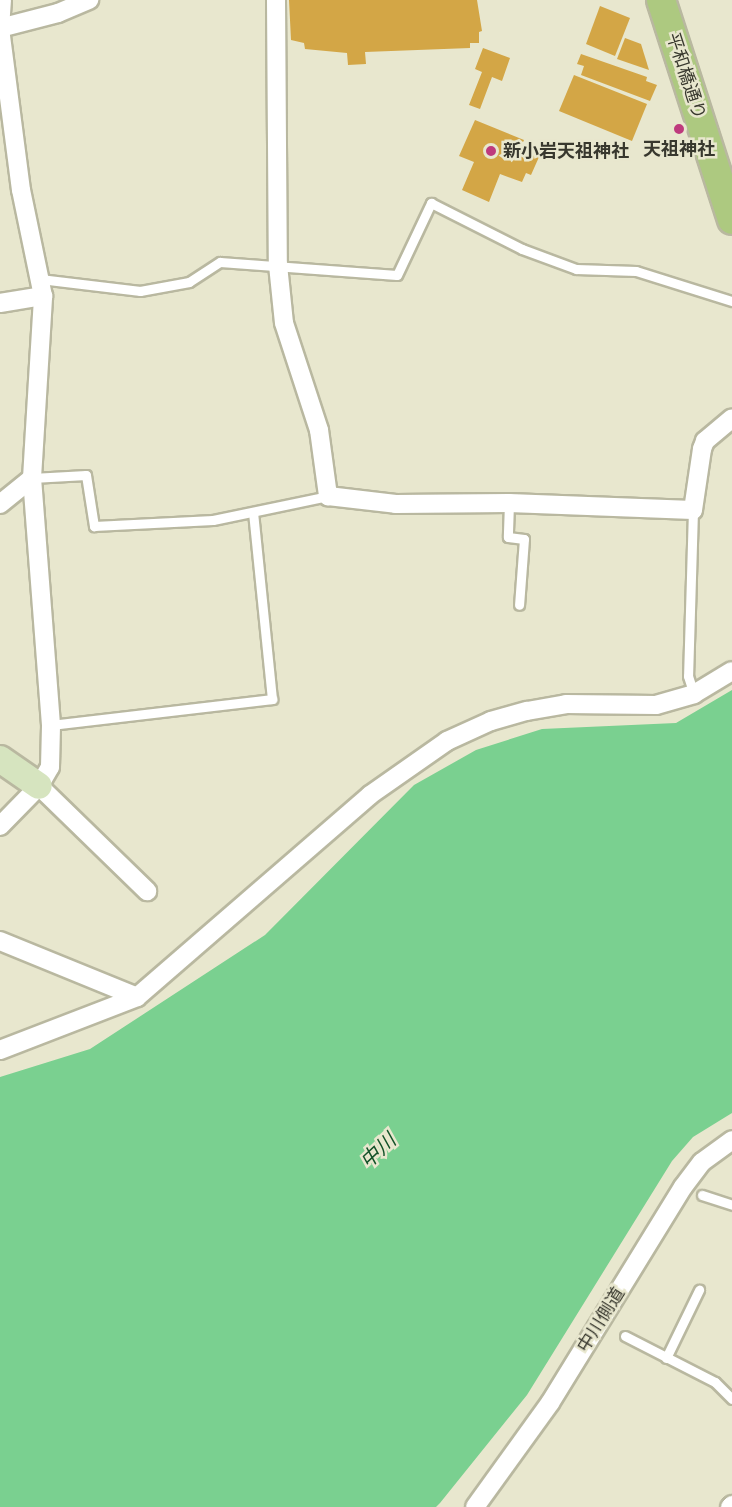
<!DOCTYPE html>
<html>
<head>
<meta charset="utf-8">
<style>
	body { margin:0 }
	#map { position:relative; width:732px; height:1507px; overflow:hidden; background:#e8e7ce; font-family:Roboto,"Noto Sans JP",sans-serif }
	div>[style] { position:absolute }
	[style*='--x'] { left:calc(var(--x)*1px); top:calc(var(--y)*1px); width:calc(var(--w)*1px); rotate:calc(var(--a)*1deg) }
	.water>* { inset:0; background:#7ad090 }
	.building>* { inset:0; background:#d3a646 }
	.roads { filter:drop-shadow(2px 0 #b9b8a0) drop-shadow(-2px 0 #b9b8a0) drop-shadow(0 2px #b9b8a0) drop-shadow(0 -2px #b9b8a0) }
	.lane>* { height:9px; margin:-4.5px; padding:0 4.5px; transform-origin:4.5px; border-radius:4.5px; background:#fff }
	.street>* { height:18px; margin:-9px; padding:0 9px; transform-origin:9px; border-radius:9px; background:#fff }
	.secondary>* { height:26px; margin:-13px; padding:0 13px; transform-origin:13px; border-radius:13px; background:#d6e4bf }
	.primary>* { height:28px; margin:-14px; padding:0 14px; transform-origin:14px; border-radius:14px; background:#adc980 }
	.dots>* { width:16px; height:16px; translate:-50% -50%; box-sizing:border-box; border:3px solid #e8e7ce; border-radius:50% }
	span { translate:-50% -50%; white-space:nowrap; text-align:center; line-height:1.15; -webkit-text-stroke:5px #e8e7ce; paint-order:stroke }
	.street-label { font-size:18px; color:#38382e }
	.poi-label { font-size:18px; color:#38382e; font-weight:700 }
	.left { translate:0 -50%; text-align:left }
	.water-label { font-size:20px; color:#135229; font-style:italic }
</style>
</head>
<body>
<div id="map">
	<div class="water">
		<i style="clip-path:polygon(732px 690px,732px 1113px,693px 1137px,672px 1161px,527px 1395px,440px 1503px,436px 1507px,0 1507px,0 1077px,90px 1049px,265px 935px,414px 785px,476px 750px,542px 729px,676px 723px)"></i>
	</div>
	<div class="building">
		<i style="clip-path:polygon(289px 0,477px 0,482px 31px,479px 32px,479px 43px,470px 43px,470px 48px,365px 52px,366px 64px,348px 65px,347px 53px,305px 49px,304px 43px,291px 40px)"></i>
		<i style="clip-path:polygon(600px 6px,630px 18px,615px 56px,586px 44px)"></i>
		<i style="clip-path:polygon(625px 38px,641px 44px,649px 70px,617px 59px)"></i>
		<i style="clip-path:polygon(483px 48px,510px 58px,502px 81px,492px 77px,480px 109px,469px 105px,482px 72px,475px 69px)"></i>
		<i style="clip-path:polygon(581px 54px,647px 77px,646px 81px,657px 85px,650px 101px,581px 75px,584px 66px,577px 64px)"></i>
		<i style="clip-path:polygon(574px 75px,647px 104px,632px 141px,559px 111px)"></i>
		<i style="clip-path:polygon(475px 120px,524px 140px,520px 149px,539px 157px,531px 175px,526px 173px,522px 182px,500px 174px,489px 202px,462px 190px,474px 162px,459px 156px)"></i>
	</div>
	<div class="roads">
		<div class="lane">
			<i style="--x:40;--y:279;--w:101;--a:6.8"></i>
			<i style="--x:140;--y:291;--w:50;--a:-10.4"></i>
			<i style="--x:189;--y:282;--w:37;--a:-33"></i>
			<i style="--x:220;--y:262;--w:177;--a:4.2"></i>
			<i style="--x:397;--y:275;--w:80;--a:-64.7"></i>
			<i style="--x:431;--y:203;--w:102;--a:26.8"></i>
			<i style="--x:522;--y:249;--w:58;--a:20.3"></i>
			<i style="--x:576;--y:269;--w:60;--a:1.9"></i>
			<i style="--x:636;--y:271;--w:101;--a:17.4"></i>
			<i style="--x:32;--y:478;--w:54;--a:-3.2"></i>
			<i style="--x:86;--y:475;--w:52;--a:81.1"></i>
			<i style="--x:94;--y:526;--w:119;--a:-2.9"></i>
			<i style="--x:213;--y:520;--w:117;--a:-11.8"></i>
			<i style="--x:509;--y:503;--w:34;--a:92"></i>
			<i style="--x:508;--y:537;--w:16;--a:7"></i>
			<i style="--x:524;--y:539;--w:66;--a:94.3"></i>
			<i style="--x:693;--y:510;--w:166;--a:91.7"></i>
			<i style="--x:688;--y:676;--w:19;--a:72"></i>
			<i style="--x:51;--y:725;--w:223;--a:-6.7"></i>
			<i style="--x:272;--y:699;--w:187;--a:-95.8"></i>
			<i style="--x:702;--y:1195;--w:32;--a:18"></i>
			<i style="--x:625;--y:1336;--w:101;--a:27.1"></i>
			<i style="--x:715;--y:1382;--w:24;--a:45"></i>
			<i style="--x:666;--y:1358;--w:76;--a:-64.1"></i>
		</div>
		<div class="street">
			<i style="--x:276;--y:0;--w:265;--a:89.6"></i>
			<i style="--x:278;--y:265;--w:58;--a:84.1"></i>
			<i style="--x:284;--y:323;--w:113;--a:71.9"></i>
			<i style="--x:319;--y:430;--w:67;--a:82.2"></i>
			<i style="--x:328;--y:496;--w:68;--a:6.7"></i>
			<i style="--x:396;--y:504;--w:113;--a:-0.5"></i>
			<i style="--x:509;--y:503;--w:184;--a:2.2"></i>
			<i style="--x:693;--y:510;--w:62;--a:-81.6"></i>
			<i style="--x:702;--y:449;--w:9;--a:-69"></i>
			<i style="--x:705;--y:441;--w:35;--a:-40"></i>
			<i style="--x:0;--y:28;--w:60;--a:-14.5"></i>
			<i style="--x:58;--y:13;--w:34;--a:-23"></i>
			<i style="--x:0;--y:303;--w:44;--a:-9.2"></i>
			<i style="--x:0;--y:504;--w:41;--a:-39.1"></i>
			<i style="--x:39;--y:786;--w:151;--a:44.2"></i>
			<i style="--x:0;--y:826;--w:56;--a:-45.7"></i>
			<i style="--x:39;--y:786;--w:22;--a:-60"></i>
			<i style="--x:50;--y:767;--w:42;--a:-88.6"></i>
			<i style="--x:51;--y:725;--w:248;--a:-94.4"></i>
			<i style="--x:32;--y:478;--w:182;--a:-86.5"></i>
			<i style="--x:43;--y:296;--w:108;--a:-101.7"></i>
			<i style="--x:21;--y:190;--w:163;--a:-97.4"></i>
			<i style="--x:0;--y:28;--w:28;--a:-86"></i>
			<i style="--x:0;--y:941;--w:148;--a:22.2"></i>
			<i style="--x:0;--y:1050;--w:147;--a:-21.1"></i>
			<i style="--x:137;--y:997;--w:308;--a:-40.9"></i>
			<i style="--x:370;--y:795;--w:94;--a:-35"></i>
			<i style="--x:447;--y:741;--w:48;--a:-24.4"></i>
			<i style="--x:491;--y:721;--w:37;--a:-16"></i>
			<i style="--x:527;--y:711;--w:40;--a:-10"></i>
			<i style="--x:566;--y:704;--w:90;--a:0.6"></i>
			<i style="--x:656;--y:705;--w:40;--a:-16"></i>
			<i style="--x:694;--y:694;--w:44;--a:-31.2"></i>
			<i style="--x:475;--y:1507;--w:128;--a:-54.2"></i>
			<i style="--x:550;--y:1403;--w:254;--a:-58.4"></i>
			<i style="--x:683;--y:1187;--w:31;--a:-53"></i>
			<i style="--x:702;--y:1162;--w:37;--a:-36"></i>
			<i style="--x:730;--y:1507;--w:3;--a:-45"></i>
		</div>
		<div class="secondary">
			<i style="--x:0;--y:759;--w:47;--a:34.7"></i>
		</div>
		<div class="primary">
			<i style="--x:661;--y:0;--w:231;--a:72.1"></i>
		</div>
	</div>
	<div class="dots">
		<i style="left:679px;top:129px;background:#be3a7d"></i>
		<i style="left:491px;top:151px;background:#be3a7d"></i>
	</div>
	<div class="street-label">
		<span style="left:686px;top:76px;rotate:72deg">平和橋通り</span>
		<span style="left:601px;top:1320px;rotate:-58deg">中川側道</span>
	</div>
	<div class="poi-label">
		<span style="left:679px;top:149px">天祖神社</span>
		<span class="left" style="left:503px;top:151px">新小岩天祖神社</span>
	</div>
	<div class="water-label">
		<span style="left:378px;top:1151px;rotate:-43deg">中川</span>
	</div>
</div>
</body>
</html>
